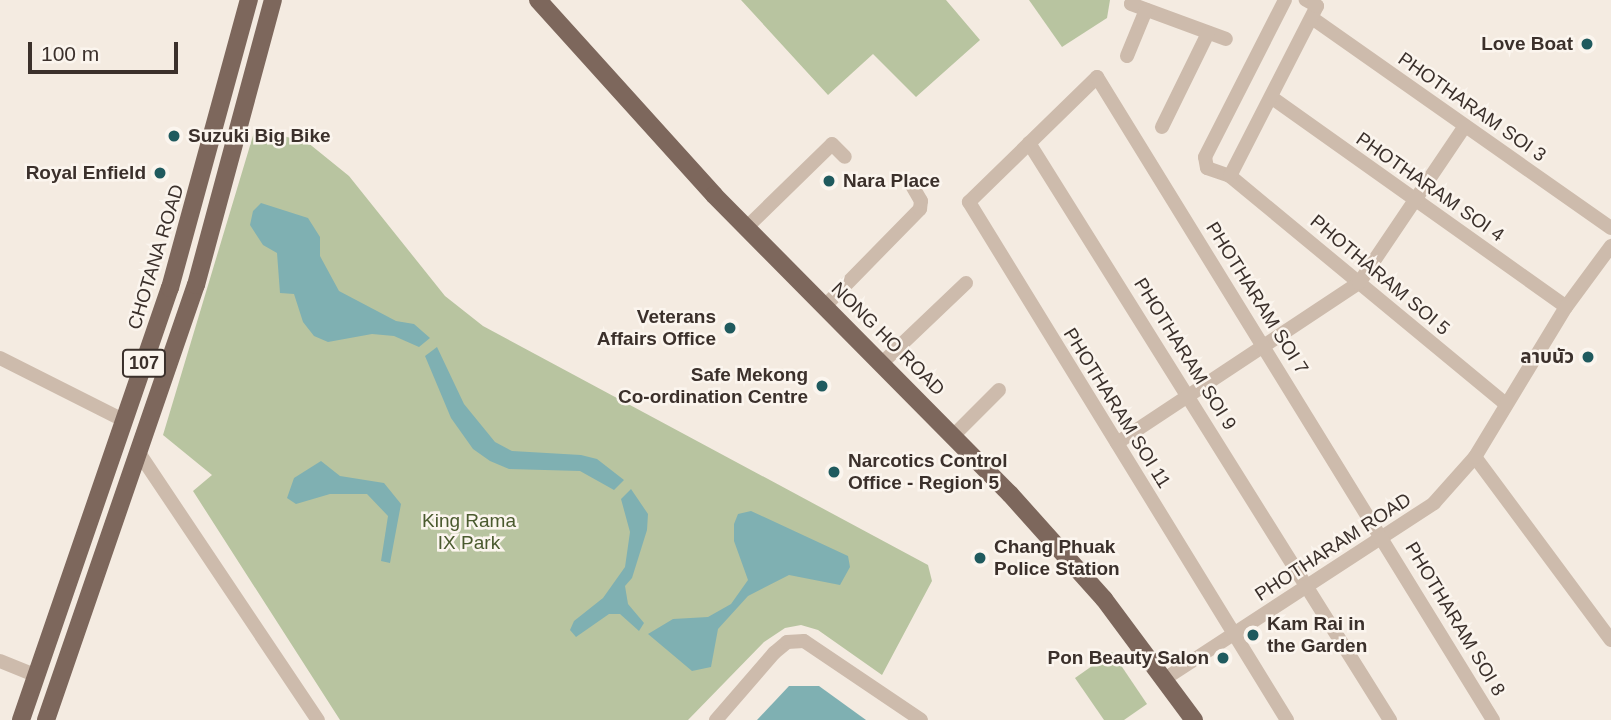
<!DOCTYPE html>
<html>
<head>
<meta charset="utf-8">
<style>
	body { margin:0 }
	#map { position:relative; width:1611px; height:720px; overflow:hidden; background:#f4ebe1; font-family:Arial,"Noto Sans Thai",sans-serif }
	div>[style] { position:absolute }
	[style*='--x'] { left:calc(var(--x)*1px); top:calc(var(--y)*1px); width:calc(var(--w)*1px); rotate:calc(var(--a)*1deg) }
	.green>* { inset:0; background:#b8c4a0 }
	.water>* { inset:0; background:#7fb0b2 }
	.minor>* { height:14px; margin:-7px; padding:0 7px; transform-origin:7px; border-radius:7px; background:#cdbbac }
	.major>* { height:18px; margin:-9px; padding:0 9px; transform-origin:9px; border-radius:9px; background:#7d675c }
	.dots>* { width:19px; height:19px; translate:-50% -50%; box-sizing:border-box; border:4px solid #fbf5ee; border-radius:50% }
	span { translate:-50% -50%; white-space:nowrap; text-align:center; line-height:1.15; -webkit-text-stroke:5px #fbf5ee; paint-order:stroke }
	.shield-label span { padding:2px 5px; background:#fbf5ee; border:2px solid; border-radius:5px; -webkit-text-stroke-width:0 }
	.shield-label { font-size:18px; color:#3b302b; font-weight:700 }
	.poi-label { font-size:19px; color:#3b302b; font-weight:700 }
	.right { translate:-100% -50%; text-align:right }
	.left { translate:0 -50%; text-align:left }
	.street-label { font-size:19px; color:#3b302b }
	.park-label { font-size:19px; color:#4a5a2e }
	.scale { position:absolute; left:28px; top:42px; width:150px; height:32px; box-sizing:border-box; border:4px solid #3b302b; border-top:0; padding-left:9px; font-size:21px; line-height:24px; white-space:nowrap; color:#3b302b; -webkit-text-stroke:5px #fbf5ee; paint-order:stroke }
</style>
</head>
<body>
<div id="map">
	<div class="green">
		<i style="clip-path:polygon(741px 0,946px 0,980px 40px,916px 97px,873px 54px,828px 95px)"></i>
		<i style="clip-path:polygon(1029px 0,1110px 0,1107px 18px,1062px 47px)"></i>
		<i style="clip-path:polygon(255px 129px,307px 142px,349px 176px,445px 296px,483px 326px,928px 565px,932px 581px,882px 675px,818px 630px,801px 625px,785px 628px,764px 642px,688px 720px,340px 720px,193px 491px,212px 475px,163px 435px)"></i>
		<i style="clip-path:polygon(1112px 652px,1147px 704px,1124px 720px,1104px 720px,1075px 678px)"></i>
	</div>
	<div class="water">
		<i style="clip-path:polygon(261px 203px,308px 218px,320px 237px,320px 256px,339px 291px,396px 321px,414px 324px,430px 338px,419px 347px,394px 336px,372px 334px,328px 342px,314px 336px,303px 322px,294px 294px,280px 293px,277px 253px,263px 245px,250px 225px,253px 211px)"></i>
		<i style="clip-path:polygon(437px 347px,464px 404px,495px 442px,512px 451px,581px 455px,597px 459px,624px 480px,614px 490px,580px 471px,509px 469px,490px 461px,473px 449px,451px 418px,425px 356px)"></i>
		<i style="clip-path:polygon(321px 461px,340px 476px,384px 483px,401px 504px,390px 563px,381px 561px,388px 516px,367px 494px,330px 494px,296px 504px,287px 498px,294px 478px)"></i>
		<i style="clip-path:polygon(631px 489px,648px 514px,647px 530px,632px 578px,625px 586px,628px 604px,644px 623px,639px 631px,620px 614px,609px 614px,576px 637px,570px 630px,574px 621px,603px 598px,625px 567px,630px 532px,621px 499px)"></i>
		<i style="clip-path:polygon(751px 511px,848px 556px,850px 567px,840px 585px,789px 575px,748px 596px,718px 629px,711px 667px,692px 671px,648px 634px,673px 619px,708px 617px,731px 604px,748px 580px,734px 541px,734px 524px,738px 514px)"></i>
		<i style="clip-path:polygon(789px 686px,819px 686px,866px 720px,757px 720px)"></i>
	</div>
	<div class="minor">
		<i style="--x:1133;--y:0;--w:4;--a:117"></i>
		<i style="--x:1131;--y:4;--w:101;--a:20.2"></i>
		<i style="--x:1312;--y:18;--w:365;--a:35.1"></i>
		<i style="--x:1127;--y:56;--w:50;--a:-67.6"></i>
		<i style="--x:1271;--y:97;--w:362;--a:35.4"></i>
		<i style="--x:1162;--y:127;--w:105;--a:-63.9"></i>
		<i style="--x:1029;--y:143;--w:681;--a:57.97"></i>
		<i style="--x:1230;--y:176;--w:358;--a:39.6"></i>
		<i style="--x:1230;--y:176;--w:24;--a:-161"></i>
		<i style="--x:1207;--y:168;--w:11;--a:-100"></i>
		<i style="--x:1205;--y:157;--w:176;--a:-63"></i>
		<i style="--x:1230;--y:176;--w:191;--a:-62.9"></i>
		<i style="--x:1317;--y:6;--w:13;--a:-151"></i>
		<i style="--x:746;--y:228;--w:120;--a:-44.3"></i>
		<i style="--x:832;--y:144;--w:18;--a:45"></i>
		<i style="--x:825;--y:306;--w:136;--a:-45.6"></i>
		<i style="--x:920;--y:209;--w:8;--a:-83"></i>
		<i style="--x:921;--y:201;--w:22;--a:-120"></i>
		<i style="--x:0;--y:358;--w:140;--a:26.7"></i>
		<i style="--x:882;--y:363;--w:116;--a:-43.6"></i>
		<i style="--x:953;--y:436;--w:65;--a:-45"></i>
		<i style="--x:1117;--y:443;--w:290;--a:-33.5"></i>
		<i style="--x:1359;--y:283;--w:189;--a:-56"></i>
		<i style="--x:141;--y:456;--w:318;--a:56.2"></i>
		<i style="--x:1475;--y:457;--w:228;--a:53.4"></i>
		<i style="--x:0;--y:661;--w:40;--a:22"></i>
		<i style="--x:1166;--y:678;--w:320;--a:-33.1"></i>
		<i style="--x:1434;--y:503;--w:62;--a:-48.3"></i>
		<i style="--x:1475;--y:457;--w:175;--a:-58.8"></i>
		<i style="--x:1566;--y:307;--w:76;--a:-53.6"></i>
		<i style="--x:716;--y:720;--w:89;--a:-49.1"></i>
		<i style="--x:774;--y:653;--w:17;--a:-40"></i>
		<i style="--x:787;--y:642;--w:17;--a:-3"></i>
		<i style="--x:804;--y:641;--w:141;--a:34"></i>
		<i style="--x:1287;--y:720;--w:608;--a:-121.55"></i>
		<i style="--x:969;--y:202;--w:179;--a:-44.3"></i>
		<i style="--x:1097;--y:77;--w:755;--a:58.37"></i>
	</div>
	<div class="major">
		<i style="--x:538;--y:0;--w:263;--a:47.9"></i>
		<i style="--x:714;--y:195;--w:421;--a:45.3"></i>
		<i style="--x:1010;--y:494;--w:141;--a:48.2"></i>
		<i style="--x:1104;--y:599;--w:151;--a:53.4"></i>
		<i style="--x:21;--y:720;--w:457;--a:-71"></i>
		<i style="--x:170;--y:288;--w:299;--a:-74.7"></i>
		<i style="--x:46;--y:720;--w:460;--a:-71"></i>
		<i style="--x:196;--y:285;--w:295;--a:-74.9"></i>
	</div>
	<div class="dots">
		<i style="left:1587px;top:44px;background:#1f5a5e"></i>
		<i style="left:174px;top:136px;background:#1f5a5e"></i>
		<i style="left:160px;top:173px;background:#1f5a5e"></i>
		<i style="left:829px;top:181px;background:#1f5a5e"></i>
		<i style="left:730px;top:328px;background:#1f5a5e"></i>
		<i style="left:1588px;top:357px;background:#1f5a5e"></i>
		<i style="left:822px;top:386px;background:#1f5a5e"></i>
		<i style="left:834px;top:472px;background:#1f5a5e"></i>
		<i style="left:980px;top:558px;background:#1f5a5e"></i>
		<i style="left:1253px;top:635px;background:#1f5a5e"></i>
		<i style="left:1223px;top:658px;background:#1f5a5e"></i>
	</div>
	<div class="shield-label">
		<span style="left:144px;top:363px">107</span>
	</div>
	<div class="poi-label">
		<span class="right" style="left:1573px;top:44px">Love Boat</span>
		<span class="left" style="left:188px;top:136px">Suzuki Big Bike</span>
		<span class="right" style="left:146px;top:173px">Royal Enfield</span>
		<span class="left" style="left:843px;top:181px">Nara Place</span>
		<span class="right" style="left:716px;top:328px">Veterans<br>Affairs Office</span>
		<span class="right" style="left:1574px;top:357px">ลาบนัว</span>
		<span class="right" style="left:808px;top:386px">Safe Mekong<br>Co-ordination Centre</span>
		<span class="left" style="left:848px;top:472px">Narcotics Control<br>Office - Region 5</span>
		<span class="left" style="left:994px;top:558px">Chang Phuak<br>Police Station</span>
		<span class="left" style="left:1267px;top:635px">Kam Rai in<br>the Garden</span>
		<span class="right" style="left:1209px;top:658px">Pon Beauty Salon</span>
	</div>
	<div class="street-label">
		<span style="left:1472px;top:107px;rotate:35deg">PHOTHARAM SOI 3</span>
		<span style="left:1430px;top:187px;rotate:35deg">PHOTHARAM SOI 4</span>
		<span style="left:156px;top:257px;rotate:-73deg">CHOTANA ROAD</span>
		<span style="left:1380px;top:275px;rotate:40deg">PHOTHARAM SOI 5</span>
		<span style="left:1257px;top:298px;rotate:58deg">PHOTHARAM SOI 7</span>
		<span style="left:888px;top:339px;rotate:45deg">NONG HO ROAD</span>
		<span style="left:1185px;top:354px;rotate:58deg">PHOTHARAM SOI 9</span>
		<span style="left:1117px;top:408px;rotate:58deg">PHOTHARAM SOI 11</span>
		<span style="left:1333px;top:547px;rotate:-33deg">PHOTHARAM ROAD</span>
		<span style="left:1455px;top:619px;rotate:59deg">PHOTHARAM SOI 8</span>
	</div>
	<div class="park-label">
		<span style="left:469px;top:532px">King Rama<br>IX Park</span>
	</div>
	<div class="scale">100 m</div>
</div>
</body>
</html>
